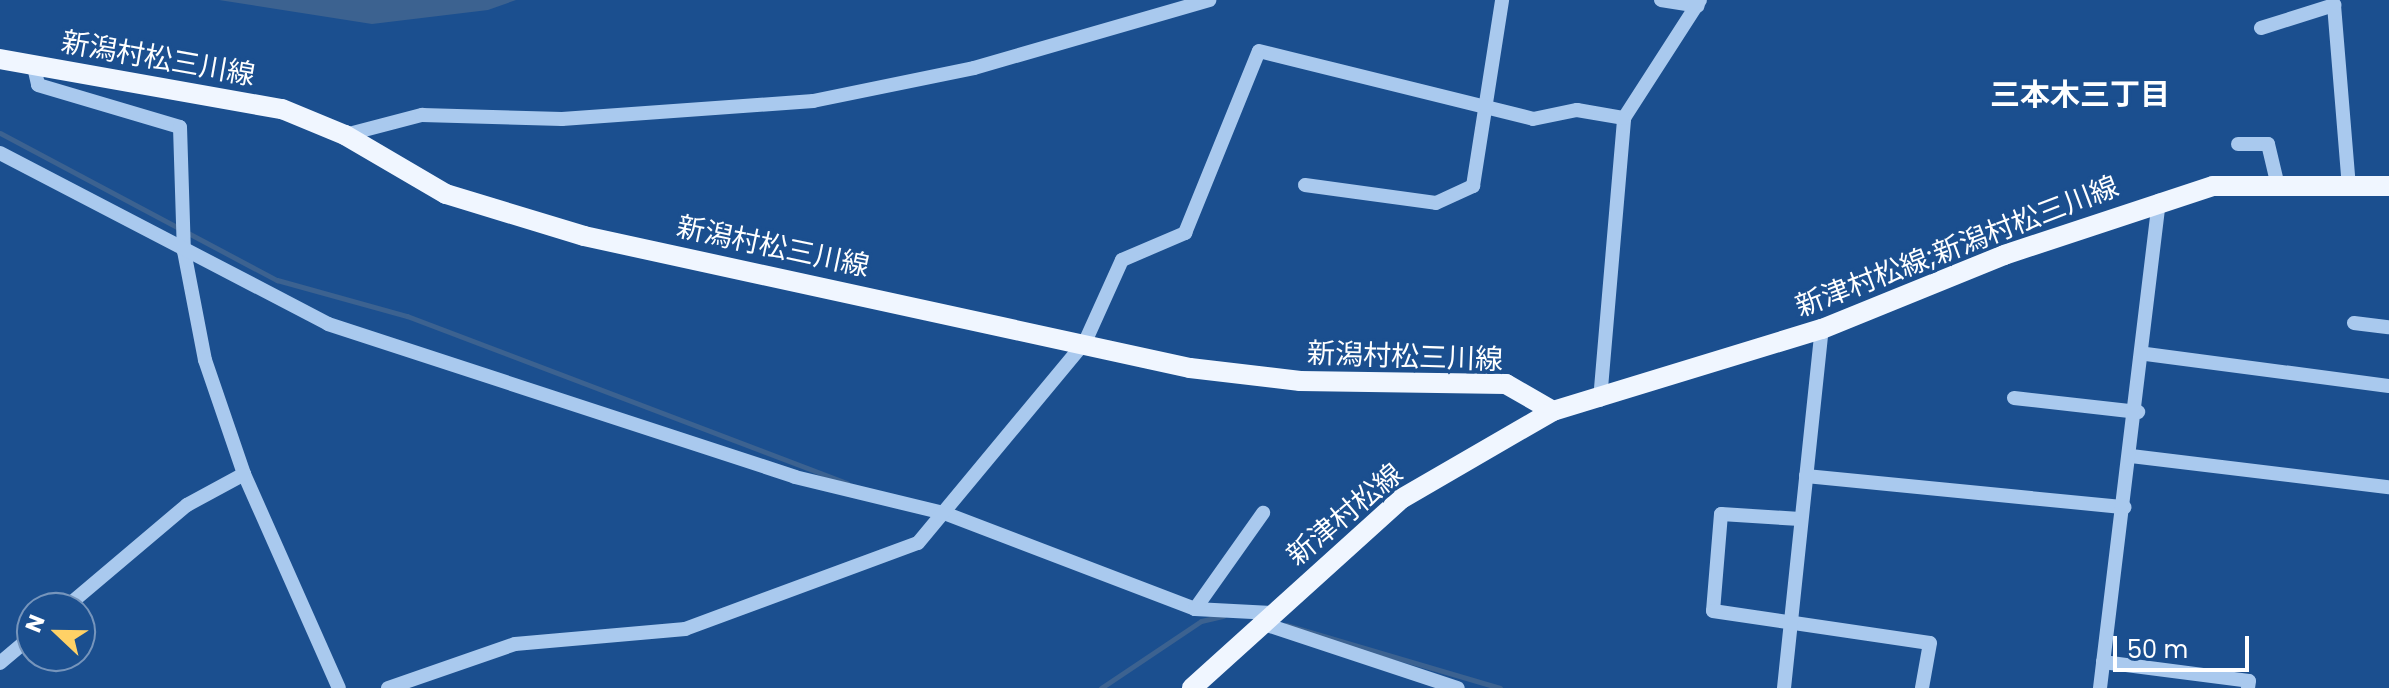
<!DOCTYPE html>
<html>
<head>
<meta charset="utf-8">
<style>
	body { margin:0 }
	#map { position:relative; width:2389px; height:688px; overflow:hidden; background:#1b4f8f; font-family:Poppins,"Noto Sans JP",sans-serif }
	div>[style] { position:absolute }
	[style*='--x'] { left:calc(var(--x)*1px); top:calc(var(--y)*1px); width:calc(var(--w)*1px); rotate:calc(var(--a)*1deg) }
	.water>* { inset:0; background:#3c6290 }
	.stream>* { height:5px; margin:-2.5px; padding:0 2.5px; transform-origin:2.5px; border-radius:2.5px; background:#3c6290 }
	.minor>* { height:14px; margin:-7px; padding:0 7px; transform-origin:7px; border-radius:7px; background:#a9c9ee }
	.major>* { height:20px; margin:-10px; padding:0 10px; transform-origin:10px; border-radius:10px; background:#f0f6ff }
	span { translate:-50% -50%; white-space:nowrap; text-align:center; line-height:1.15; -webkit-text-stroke:6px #1b4f8f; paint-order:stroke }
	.street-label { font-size:28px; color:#fff }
	.neighbourhood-label { font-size:30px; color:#fff; font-weight:700 }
	.north { position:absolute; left:16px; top:592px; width:80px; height:80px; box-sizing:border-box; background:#1b4f8f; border:2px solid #7695bc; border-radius:50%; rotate:292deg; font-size:22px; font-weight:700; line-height:32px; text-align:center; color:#fff }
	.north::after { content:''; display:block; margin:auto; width:28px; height:36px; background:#ffd166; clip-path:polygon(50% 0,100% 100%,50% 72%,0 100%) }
	.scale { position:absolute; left:2113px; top:636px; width:136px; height:36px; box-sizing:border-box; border:4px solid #fff; border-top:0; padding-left:10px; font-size:24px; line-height:28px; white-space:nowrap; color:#fff; -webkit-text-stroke:6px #1b4f8f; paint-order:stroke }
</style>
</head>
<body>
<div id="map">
	<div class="water">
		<i style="clip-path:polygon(219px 0,516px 0,488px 10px,372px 24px)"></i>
	</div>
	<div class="stream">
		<i style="--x:0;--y:133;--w:314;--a:28"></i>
		<i style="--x:277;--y:280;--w:135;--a:15.5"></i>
		<i style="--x:407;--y:316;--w:471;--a:20.8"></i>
		<i style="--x:1286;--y:625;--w:223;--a:16.4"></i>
		<i style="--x:1101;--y:688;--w:120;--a:-33.8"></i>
		<i style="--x:1201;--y:621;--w:23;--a:-13"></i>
	</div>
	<div class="minor">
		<i style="--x:1661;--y:0;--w:37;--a:9"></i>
		<i style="--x:2261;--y:28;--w:77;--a:-17.5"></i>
		<i style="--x:2334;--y:5;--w:182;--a:85.3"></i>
		<i style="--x:34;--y:67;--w:18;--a:77"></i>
		<i style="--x:38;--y:85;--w:148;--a:16.5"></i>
		<i style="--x:180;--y:127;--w:124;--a:88.2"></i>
		<i style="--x:184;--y:251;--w:111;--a:79.1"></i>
		<i style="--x:205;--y:360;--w:120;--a:71.1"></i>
		<i style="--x:244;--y:474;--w:234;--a:66.1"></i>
		<i style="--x:345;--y:135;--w:80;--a:-14.6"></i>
		<i style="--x:422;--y:115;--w:140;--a:1.6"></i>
		<i style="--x:562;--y:119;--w:252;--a:-4.1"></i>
		<i style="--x:813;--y:101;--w:164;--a:-11.6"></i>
		<i style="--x:974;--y:68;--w:245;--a:-16.1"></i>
		<i style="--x:2238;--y:144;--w:30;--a:0"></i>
		<i style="--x:2268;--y:144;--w:43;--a:76.6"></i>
		<i style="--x:0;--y:153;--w:370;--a:27.5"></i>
		<i style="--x:328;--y:324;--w:491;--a:18.1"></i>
		<i style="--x:795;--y:477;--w:153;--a:13.6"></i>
		<i style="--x:944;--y:513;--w:269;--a:20.9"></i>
		<i style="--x:1195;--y:609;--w:77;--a:3"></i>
		<i style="--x:1305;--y:185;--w:132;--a:7.8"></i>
		<i style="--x:1436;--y:203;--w:41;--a:-24.7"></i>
		<i style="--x:1473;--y:186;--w:188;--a:-81.1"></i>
		<i style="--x:2354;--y:323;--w:35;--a:7"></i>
		<i style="--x:2146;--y:354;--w:245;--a:7.5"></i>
		<i style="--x:2014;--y:398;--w:125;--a:6.4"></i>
		<i style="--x:1600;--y:400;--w:283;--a:-85.1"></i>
		<i style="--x:1624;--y:118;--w:140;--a:-57.2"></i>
		<i style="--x:2131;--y:456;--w:260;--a:6.9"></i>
		<i style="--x:1806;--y:476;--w:320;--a:5.6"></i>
		<i style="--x:1800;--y:519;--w:79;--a:-176.4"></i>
		<i style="--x:1721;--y:514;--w:97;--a:94.7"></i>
		<i style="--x:1713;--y:611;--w:219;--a:8.4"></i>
		<i style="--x:1930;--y:643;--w:46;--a:100.1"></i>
		<i style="--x:65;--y:608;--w:160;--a:-40.2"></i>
		<i style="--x:187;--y:505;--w:65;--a:-28.5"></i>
		<i style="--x:1195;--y:609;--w:118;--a:-54.7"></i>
		<i style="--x:1264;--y:624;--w:204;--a:18.3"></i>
		<i style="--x:2103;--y:662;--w:147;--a:7.4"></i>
		<i style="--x:2249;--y:681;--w:7;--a:98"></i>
		<i style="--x:0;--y:663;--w:42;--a:-40.2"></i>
		<i style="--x:388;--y:688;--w:134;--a:-19.1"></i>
		<i style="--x:515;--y:644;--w:171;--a:-5"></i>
		<i style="--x:685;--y:629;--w:248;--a:-20.3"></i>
		<i style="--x:918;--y:543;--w:261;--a:-50.3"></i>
		<i style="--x:1085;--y:342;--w:90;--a:-65.7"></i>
		<i style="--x:1122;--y:260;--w:69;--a:-23.2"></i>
		<i style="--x:1185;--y:233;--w:196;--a:-67.9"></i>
		<i style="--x:1259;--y:51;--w:282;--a:13.9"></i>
		<i style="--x:1533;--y:119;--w:45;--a:-11.6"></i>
		<i style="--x:1577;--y:110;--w:48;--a:9.7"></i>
		<i style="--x:1784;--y:688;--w:361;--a:-84"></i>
		<i style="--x:2100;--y:688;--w:491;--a:-83.1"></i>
	</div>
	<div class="major">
		<i style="--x:0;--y:59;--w:286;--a:10.1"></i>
		<i style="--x:282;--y:109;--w:68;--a:22.4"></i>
		<i style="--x:345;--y:135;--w:117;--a:30.3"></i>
		<i style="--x:446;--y:194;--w:144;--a:16.9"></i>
		<i style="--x:584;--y:236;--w:620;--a:12.29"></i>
		<i style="--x:1190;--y:368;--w:111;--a:6.7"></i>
		<i style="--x:1300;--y:381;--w:206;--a:0.8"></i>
		<i style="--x:1506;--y:384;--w:54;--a:29.9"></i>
		<i style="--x:1192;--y:688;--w:282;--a:-42.1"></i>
		<i style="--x:1401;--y:499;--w:176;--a:-30.1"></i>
		<i style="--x:1553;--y:411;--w:281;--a:-17"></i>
		<i style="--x:1822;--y:329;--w:196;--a:-22.1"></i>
		<i style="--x:2004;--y:255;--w:220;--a:-18.3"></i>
		<i style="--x:2213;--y:186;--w:176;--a:0"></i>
	</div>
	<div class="street-label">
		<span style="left:158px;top:59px;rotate:10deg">新潟村松三川線</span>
		<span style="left:773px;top:247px;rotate:12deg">新潟村松三川線</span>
		<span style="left:1957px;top:247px;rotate:-21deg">新津村松線;新潟村松三川線</span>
		<span style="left:1405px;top:357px;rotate:2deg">新潟村松三川線</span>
		<span style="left:1345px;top:515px;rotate:-40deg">新津村松線</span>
	</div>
	<div class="neighbourhood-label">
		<span style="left:2080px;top:95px">三本木三丁目</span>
	</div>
	<div class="north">N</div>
	<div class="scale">50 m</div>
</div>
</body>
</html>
